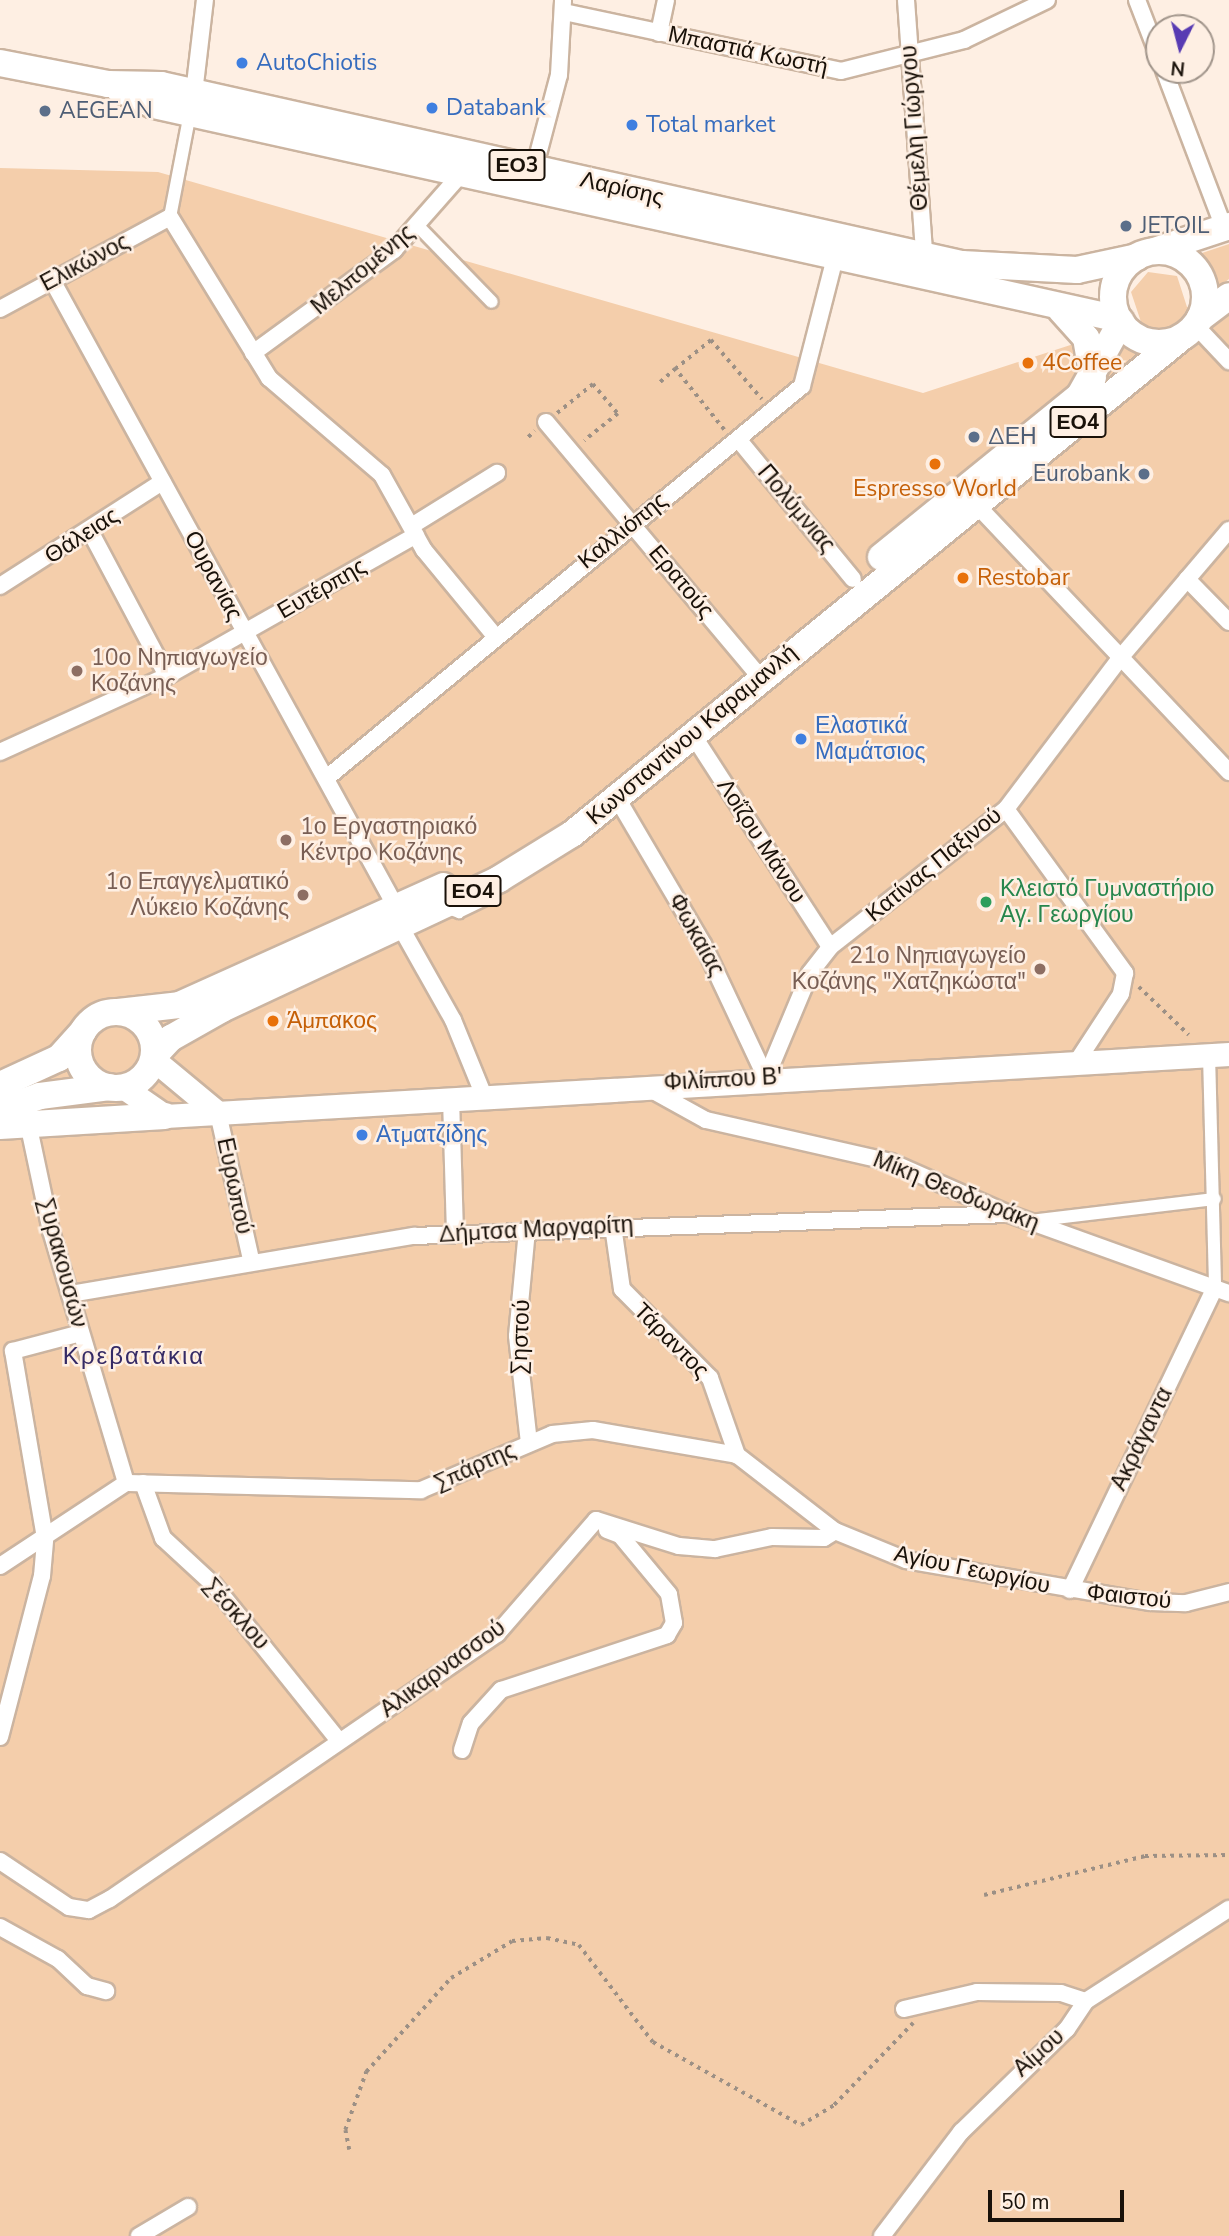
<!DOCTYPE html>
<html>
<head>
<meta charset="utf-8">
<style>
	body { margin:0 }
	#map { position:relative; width:1229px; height:2236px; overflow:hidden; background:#feefe3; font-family:"Nunito Sans",sans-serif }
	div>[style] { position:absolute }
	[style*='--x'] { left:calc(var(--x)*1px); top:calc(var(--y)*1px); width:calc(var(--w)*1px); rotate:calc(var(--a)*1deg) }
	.green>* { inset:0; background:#f4ceab }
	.path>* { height:3.5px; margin-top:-1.75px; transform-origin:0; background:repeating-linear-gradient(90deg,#9c9085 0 3.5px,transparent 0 8.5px) }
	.roads { filter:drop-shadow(2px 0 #cbb4a0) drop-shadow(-2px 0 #cbb4a0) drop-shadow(0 2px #cbb4a0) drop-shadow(0 -2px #cbb4a0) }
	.service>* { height:8px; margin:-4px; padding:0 4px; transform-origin:4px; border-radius:4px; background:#fff }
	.pedestrian>* { height:12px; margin:-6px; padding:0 6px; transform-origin:6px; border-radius:6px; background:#fff }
	.minor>* { height:16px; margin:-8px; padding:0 8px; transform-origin:8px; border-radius:8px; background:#fff }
	.secondary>* { height:23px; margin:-11.5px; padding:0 11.5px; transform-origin:11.5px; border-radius:11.5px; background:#fff }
	.primary>* { height:26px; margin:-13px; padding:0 13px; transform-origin:13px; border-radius:13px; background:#fff }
	.primary>.ring { margin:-13px; padding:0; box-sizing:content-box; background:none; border:26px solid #fff; border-radius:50% }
	.dots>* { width:19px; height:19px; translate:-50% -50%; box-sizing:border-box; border:4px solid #feefe3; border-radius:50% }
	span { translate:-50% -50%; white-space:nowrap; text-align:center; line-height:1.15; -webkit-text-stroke:5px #feefe3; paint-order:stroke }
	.shield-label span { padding:2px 5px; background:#feefe3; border:2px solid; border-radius:5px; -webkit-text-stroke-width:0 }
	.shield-label { font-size:21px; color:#191109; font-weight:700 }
	.street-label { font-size:23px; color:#191109 }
	.shop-label { font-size:23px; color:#366cbe }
	.left { translate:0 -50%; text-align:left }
	.service-label { font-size:23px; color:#4e5e75 }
	.right { translate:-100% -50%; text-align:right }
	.food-label { font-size:23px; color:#c56008 }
	.education-label { font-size:23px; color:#785e54 }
	.leisure-label { font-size:23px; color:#27864d }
	.neighbourhood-label { font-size:24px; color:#352a65; letter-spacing:2px }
	.north { position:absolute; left:1145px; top:14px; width:70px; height:70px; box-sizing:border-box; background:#feefe3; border:2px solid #a2968c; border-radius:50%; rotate:186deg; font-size:19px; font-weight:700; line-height:28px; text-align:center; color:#191109 }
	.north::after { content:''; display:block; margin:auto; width:24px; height:32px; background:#583bb3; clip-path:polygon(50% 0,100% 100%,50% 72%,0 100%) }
	.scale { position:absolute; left:988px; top:2190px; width:136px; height:32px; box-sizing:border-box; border:4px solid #191109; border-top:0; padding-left:9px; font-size:21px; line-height:24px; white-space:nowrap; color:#191109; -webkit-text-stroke:5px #feefe3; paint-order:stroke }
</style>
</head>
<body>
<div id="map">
	<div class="green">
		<i style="clip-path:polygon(0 168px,158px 172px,923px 393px,1141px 322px,1131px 292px,1148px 272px,1177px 276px,1187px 307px,1229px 293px,1229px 2236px,0 2236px)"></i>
		<i style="clip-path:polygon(1229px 244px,1229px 279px,1218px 288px,1199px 254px)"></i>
	</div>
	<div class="path">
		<i style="--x:660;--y:382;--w:20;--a:-41"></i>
		<i style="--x:557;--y:413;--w:46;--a:-38.9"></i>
		<i style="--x:593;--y:384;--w:39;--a:50"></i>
		<i style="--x:618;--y:414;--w:43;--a:141.5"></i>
		<i style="--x:724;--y:430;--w:78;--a:-128.8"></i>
		<i style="--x:675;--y:369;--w:46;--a:-38.9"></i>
		<i style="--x:711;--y:340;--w:78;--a:49.2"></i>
		<i style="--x:528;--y:437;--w:9;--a:-41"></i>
		<i style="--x:1139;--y:987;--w:69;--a:43.8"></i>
		<i style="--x:984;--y:1895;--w:166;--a:-13.6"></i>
		<i style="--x:1145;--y:1856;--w:84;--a:-0.7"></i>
		<i style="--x:349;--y:2150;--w:20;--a:-101"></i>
		<i style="--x:345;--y:2130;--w:62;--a:-70.1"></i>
		<i style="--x:366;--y:2072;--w:127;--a:-47.9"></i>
		<i style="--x:451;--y:1978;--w:71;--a:-31.2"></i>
		<i style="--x:512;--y:1941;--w:35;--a:-5"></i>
		<i style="--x:547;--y:1938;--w:33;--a:12"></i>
		<i style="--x:579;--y:1945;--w:122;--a:52.7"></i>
		<i style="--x:653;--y:2042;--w:170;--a:29.3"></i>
		<i style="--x:801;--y:2125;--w:39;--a:-31"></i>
		<i style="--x:834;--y:2105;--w:114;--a:-46.1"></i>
	</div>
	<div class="roads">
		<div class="service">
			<i style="--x:451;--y:911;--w:9;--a:21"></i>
			<i style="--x:459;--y:914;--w:34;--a:-26"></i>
			<i style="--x:490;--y:899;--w:9;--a:-84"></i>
		</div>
		<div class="pedestrian">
			<i style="--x:170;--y:217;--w:106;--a:-79.1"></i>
			<i style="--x:417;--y:225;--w:107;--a:45.8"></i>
			<i style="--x:1209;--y:1055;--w:233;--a:88.5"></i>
			<i style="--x:1030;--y:1221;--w:186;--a:-6.8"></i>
		</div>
		<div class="minor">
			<i style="--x:906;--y:0;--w:264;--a:85.9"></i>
			<i style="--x:1137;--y:0;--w:61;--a:68.9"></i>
			<i style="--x:564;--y:12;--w:283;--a:12"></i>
			<i style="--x:841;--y:71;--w:127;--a:-14.1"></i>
			<i style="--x:964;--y:40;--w:92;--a:-25.7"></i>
			<i style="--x:659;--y:33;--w:34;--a:-78"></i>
			<i style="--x:1164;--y:70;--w:169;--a:69.2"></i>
			<i style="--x:194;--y:93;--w:94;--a:-83.3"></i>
			<i style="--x:532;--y:177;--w:106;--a:-75.2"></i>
			<i style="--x:559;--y:75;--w:75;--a:-86.9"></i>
			<i style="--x:52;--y:280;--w:715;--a:61.25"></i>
			<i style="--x:0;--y:309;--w:193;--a:-28.4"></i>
			<i style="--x:170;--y:217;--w:189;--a:58.4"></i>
			<i style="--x:269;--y:378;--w:149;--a:40.6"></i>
			<i style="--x:382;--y:475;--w:86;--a:60.8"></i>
			<i style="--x:424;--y:550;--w:112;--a:50.5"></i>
			<i style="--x:1195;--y:325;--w:50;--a:46.6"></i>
			<i style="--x:253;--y:353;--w:175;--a:-36.1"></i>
			<i style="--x:394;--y:250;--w:101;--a:-48.6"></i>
			<i style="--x:546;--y:422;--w:334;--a:50"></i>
			<i style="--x:738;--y:439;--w:181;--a:50.6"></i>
			<i style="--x:971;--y:499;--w:376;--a:46.6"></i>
			<i style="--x:413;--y:525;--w:99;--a:-31.8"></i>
			<i style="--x:90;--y:531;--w:164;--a:62"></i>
			<i style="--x:1187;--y:579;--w:60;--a:45.7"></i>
			<i style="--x:0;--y:586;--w:193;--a:-32.7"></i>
			<i style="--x:693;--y:735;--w:252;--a:57.1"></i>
			<i style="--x:0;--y:752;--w:183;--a:-24.5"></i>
			<i style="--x:167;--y:676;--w:286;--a:-29.5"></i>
			<i style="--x:329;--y:776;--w:613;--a:-39.51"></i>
			<i style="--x:802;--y:386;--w:140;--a:-75.6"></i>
			<i style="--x:617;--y:798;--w:169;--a:59.5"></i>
			<i style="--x:703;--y:944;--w:148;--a:64.8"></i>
			<i style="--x:1006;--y:809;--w:203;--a:54"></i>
			<i style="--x:1125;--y:973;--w:21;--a:101"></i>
			<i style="--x:1121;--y:994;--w:82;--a:123.1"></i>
			<i style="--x:400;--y:926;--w:108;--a:60.6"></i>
			<i style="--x:453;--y:1020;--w:82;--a:67.8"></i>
			<i style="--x:766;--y:1078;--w:114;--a:-67.3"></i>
			<i style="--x:810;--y:973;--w:33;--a:-52"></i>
			<i style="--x:830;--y:947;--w:224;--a:-38.1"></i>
			<i style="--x:1006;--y:809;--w:189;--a:-52.9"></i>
			<i style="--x:1120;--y:658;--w:168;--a:-49.6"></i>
			<i style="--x:648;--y:1088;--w:66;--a:28.9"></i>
			<i style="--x:706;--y:1120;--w:190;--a:12.8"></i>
			<i style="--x:891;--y:1162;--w:129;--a:23.8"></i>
			<i style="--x:1009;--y:1214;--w:234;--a:19.8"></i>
			<i style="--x:451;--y:1098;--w:134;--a:88.3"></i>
			<i style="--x:218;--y:1113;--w:151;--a:77.3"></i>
			<i style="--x:28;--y:1123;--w:110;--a:78"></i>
			<i style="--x:51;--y:1231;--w:263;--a:73.4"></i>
			<i style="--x:613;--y:1226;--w:64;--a:81.9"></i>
			<i style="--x:622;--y:1289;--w:125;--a:45.3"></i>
			<i style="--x:710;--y:1378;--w:82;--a:70.7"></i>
			<i style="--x:527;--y:1230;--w:106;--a:95.4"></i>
			<i style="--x:517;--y:1336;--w:108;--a:83.6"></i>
			<i style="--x:70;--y:1294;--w:349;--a:-9.6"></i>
			<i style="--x:414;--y:1236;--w:595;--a:-2.12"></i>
			<i style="--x:126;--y:1483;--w:295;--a:1.4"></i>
			<i style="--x:421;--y:1490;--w:142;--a:-23.1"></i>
			<i style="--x:552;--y:1434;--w:41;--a:-5.6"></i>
			<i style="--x:593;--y:1430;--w:146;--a:9.8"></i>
			<i style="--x:737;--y:1455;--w:124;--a:37.8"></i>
			<i style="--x:835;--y:1531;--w:77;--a:22.2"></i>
			<i style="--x:906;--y:1560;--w:248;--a:9.8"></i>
			<i style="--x:1150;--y:1602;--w:36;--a:2"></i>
			<i style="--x:1186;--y:1603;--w:44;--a:-14.3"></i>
			<i style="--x:143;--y:1483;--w:59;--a:70"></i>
			<i style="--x:163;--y:1538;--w:69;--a:42.7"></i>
			<i style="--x:214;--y:1585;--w:200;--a:51.3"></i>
			<i style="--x:0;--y:1566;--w:151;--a:-33.4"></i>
			<i style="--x:1070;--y:1590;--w:335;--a:-64.4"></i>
			<i style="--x:0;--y:1737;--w:166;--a:-75.4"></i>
			<i style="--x:42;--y:1576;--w:38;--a:-85"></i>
			<i style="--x:45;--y:1538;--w:190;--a:-99.7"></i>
			<i style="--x:13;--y:1351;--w:70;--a:-14.8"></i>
			<i style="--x:462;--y:1750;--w:28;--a:-72"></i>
			<i style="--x:471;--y:1723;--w:45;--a:-47.7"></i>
			<i style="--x:501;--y:1690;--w:175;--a:-18.3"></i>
			<i style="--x:667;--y:1635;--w:14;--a:-60"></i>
			<i style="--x:674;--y:1623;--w:29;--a:-100"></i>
			<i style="--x:669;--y:1594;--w:77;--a:-129.7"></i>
			<i style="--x:620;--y:1535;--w:14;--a:-159"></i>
			<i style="--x:0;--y:1861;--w:83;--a:33.7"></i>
			<i style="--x:69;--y:1907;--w:20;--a:9"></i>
			<i style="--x:89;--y:1910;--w:24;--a:-28"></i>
			<i style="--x:110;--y:1899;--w:469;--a:-34.4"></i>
			<i style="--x:497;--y:1634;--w:151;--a:-49"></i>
			<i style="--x:596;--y:1520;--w:87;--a:17.4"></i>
			<i style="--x:679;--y:1546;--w:36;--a:5"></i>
			<i style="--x:715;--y:1549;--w:58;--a:-11.9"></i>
			<i style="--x:772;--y:1537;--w:52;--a:1.1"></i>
			<i style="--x:824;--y:1538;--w:13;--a:-32"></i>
			<i style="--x:0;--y:1927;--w:66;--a:28.9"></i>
			<i style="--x:58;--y:1959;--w:40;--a:43"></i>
			<i style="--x:87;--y:1986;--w:20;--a:15"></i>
			<i style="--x:904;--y:2009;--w:75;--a:-13.1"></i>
			<i style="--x:977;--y:1992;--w:84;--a:0.7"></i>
			<i style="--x:1061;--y:1993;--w:26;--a:18"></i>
			<i style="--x:139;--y:2236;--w:57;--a:-30.6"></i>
			<i style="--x:882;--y:2236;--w:131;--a:-52.8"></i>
			<i style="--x:961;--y:2132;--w:148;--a:-44.2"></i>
			<i style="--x:1067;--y:2029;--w:34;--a:-56"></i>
			<i style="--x:1086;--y:2001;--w:170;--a:-32.8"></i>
		</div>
		<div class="secondary">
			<i style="--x:153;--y:1059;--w:85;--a:39.7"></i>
			<i style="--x:123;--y:1087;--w:51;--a:34.6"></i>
			<i style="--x:165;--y:1116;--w:1066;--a:-3.33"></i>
		</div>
		<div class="primary">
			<i style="--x:0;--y:63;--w:110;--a:11"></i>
			<i style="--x:108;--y:84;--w:53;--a:1.1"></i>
			<i style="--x:161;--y:85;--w:821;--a:12.6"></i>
			<i style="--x:962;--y:264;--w:115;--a:3"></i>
			<i style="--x:1077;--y:270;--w:61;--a:-12.2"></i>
			<i style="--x:119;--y:89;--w:38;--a:25"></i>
			<i style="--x:154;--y:105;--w:988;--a:12.5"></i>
			<i style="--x:1154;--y:251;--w:79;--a:-18.4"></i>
			<i class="ring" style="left:1113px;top:251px;width:66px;height:66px"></i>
			<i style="--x:1061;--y:310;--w:38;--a:48"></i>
			<i style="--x:1086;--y:338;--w:40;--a:80"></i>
			<i style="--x:1200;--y:318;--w:36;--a:-37"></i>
			<i style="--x:881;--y:557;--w:257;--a:-39.1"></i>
			<i style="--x:1080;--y:395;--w:84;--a:-60.7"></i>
			<i style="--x:118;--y:1012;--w:61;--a:-6.5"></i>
			<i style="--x:179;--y:1005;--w:290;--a:-24.2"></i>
			<i class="ring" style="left:78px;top:1012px;width:50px;height:50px"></i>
			<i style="--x:154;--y:1056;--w:25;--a:-47"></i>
			<i style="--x:171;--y:1038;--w:59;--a:-29.6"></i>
			<i style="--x:222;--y:1009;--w:306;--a:-25.1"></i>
			<i style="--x:499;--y:879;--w:86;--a:-31.7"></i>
			<i style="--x:572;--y:834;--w:787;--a:-39.17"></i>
			<i style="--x:0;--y:1085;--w:65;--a:-24.6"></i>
			<i style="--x:59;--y:1058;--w:36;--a:-48"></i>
			<i style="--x:0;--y:1110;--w:42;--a:-19.3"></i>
			<i style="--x:40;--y:1096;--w:70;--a:-7.4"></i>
			<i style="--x:0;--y:1126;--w:165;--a:-3.5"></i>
		</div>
	</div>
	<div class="dots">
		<i style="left:242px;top:63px;background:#3f7fe0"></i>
		<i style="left:432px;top:108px;background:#3f7fe0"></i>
		<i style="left:45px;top:111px;background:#5c6f8a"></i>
		<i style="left:632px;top:125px;background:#3f7fe0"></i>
		<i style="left:1126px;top:226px;background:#5c6f8a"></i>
		<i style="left:1028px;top:363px;background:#e8710a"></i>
		<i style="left:974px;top:437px;background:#5c6f8a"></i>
		<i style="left:935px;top:464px;background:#e8710a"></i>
		<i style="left:1144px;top:474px;background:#5c6f8a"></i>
		<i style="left:963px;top:578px;background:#e8710a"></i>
		<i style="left:77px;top:671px;background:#8d6e63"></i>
		<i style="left:801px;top:739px;background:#3f7fe0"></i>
		<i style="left:286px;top:840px;background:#8d6e63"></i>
		<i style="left:303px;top:895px;background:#8d6e63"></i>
		<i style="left:986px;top:902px;background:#2e9e5b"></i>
		<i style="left:1040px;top:969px;background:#8d6e63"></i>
		<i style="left:273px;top:1021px;background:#e8710a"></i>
		<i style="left:362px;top:1135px;background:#3f7fe0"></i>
	</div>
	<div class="shield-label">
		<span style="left:517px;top:165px">ΕΟ3</span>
		<span style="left:1078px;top:422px">ΕΟ4</span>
		<span style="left:473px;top:891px">ΕΟ4</span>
	</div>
	<div class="street-label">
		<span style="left:748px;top:51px;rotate:12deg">Μπαστιά Κωστή</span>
		<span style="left:915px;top:128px;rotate:-94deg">Θέμελη Γιώργου</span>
		<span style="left:622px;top:189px;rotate:13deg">Λαρίσης</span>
		<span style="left:85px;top:263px;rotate:-28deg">Ελικώνος</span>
		<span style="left:363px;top:270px;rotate:-40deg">Μελπομένης</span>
		<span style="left:796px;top:509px;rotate:50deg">Πολύμνιας</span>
		<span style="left:623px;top:531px;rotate:-39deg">Καλλιόπης</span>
		<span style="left:82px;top:536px;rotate:-33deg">Θάλειας</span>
		<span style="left:213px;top:576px;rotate:62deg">Ουρανίας</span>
		<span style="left:681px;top:582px;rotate:50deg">Ερατούς</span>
		<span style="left:322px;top:589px;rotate:-30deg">Ευτέρπης</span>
		<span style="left:692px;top:735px;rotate:-40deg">Κωνσταντίνου Καραμανλή</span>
		<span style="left:761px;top:841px;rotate:57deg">Λοΐζου Μάνου</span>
		<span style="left:934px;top:865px;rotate:-39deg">Κατίνας Παξινού</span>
		<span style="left:696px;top:935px;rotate:61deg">Φωκαίας</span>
		<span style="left:723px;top:1080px;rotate:-3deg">Φιλίππου Β'</span>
		<span style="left:234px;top:1186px;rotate:78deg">Ευρωπού</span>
		<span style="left:956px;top:1192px;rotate:22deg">Μίκη Θεοδωράκη</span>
		<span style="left:536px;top:1230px;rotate:-3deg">Δήμτσα Μαργαρίτη</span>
		<span style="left:62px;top:1263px;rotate:75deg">Συρακουσών</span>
		<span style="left:521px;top:1337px;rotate:-88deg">Σηστού</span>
		<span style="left:671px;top:1341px;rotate:45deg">Τάραντος</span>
		<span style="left:1142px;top:1439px;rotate:-64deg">Ακράγαντα</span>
		<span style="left:475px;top:1467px;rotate:-24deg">Σπάρτης</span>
		<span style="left:972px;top:1570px;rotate:12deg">Αγίου Γεωργίου</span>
		<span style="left:1129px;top:1597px;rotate:6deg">Φαιστού</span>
		<span style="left:236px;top:1614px;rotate:49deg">Σέσκλου</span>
		<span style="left:443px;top:1669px;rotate:-36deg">Αλικαρνασσού</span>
		<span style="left:1039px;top:2053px;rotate:-42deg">Αίμου</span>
	</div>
	<div class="shop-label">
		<span class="left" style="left:256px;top:63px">AutoChiotis</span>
		<span class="left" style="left:446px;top:108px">Databank</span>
		<span class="left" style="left:646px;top:125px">Total market</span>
		<span class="left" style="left:815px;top:739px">Ελαστικά<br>Μαμάτσιος</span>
		<span class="left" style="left:376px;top:1135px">Ατματζίδης</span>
	</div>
	<div class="service-label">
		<span class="left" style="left:59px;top:111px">AEGEAN</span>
		<span class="left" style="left:1140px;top:226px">JETOIL</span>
		<span class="left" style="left:988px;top:437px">ΔΕΗ</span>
		<span class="right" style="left:1130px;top:474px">Eurobank</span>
	</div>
	<div class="food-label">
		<span class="left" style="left:1042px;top:363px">4Coffee</span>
		<span style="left:935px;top:489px">Espresso World</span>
		<span class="left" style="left:977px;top:578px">Restobar</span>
		<span class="left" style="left:287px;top:1021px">Άμπακος</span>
	</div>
	<div class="education-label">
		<span class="left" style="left:91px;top:671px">10ο Νηπιαγωγείο<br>Κοζάνης</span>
		<span class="left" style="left:300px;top:840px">1ο Εργαστηριακό<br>Κέντρο Κοζάνης</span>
		<span class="right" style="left:289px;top:895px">1ο Επαγγελματικό<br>Λύκειο Κοζάνης</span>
		<span class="right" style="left:1026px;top:969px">21ο Νηπιαγωγείο<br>Κοζάνης "Χατζηκώστα"</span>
	</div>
	<div class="leisure-label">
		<span class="left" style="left:1000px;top:902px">Κλειστό Γυμναστήριο<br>Αγ. Γεωργίου</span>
	</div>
	<div class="neighbourhood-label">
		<span style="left:134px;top:1357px">Κρεβατάκια</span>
	</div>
	<div class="north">N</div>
	<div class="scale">50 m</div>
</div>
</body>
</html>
